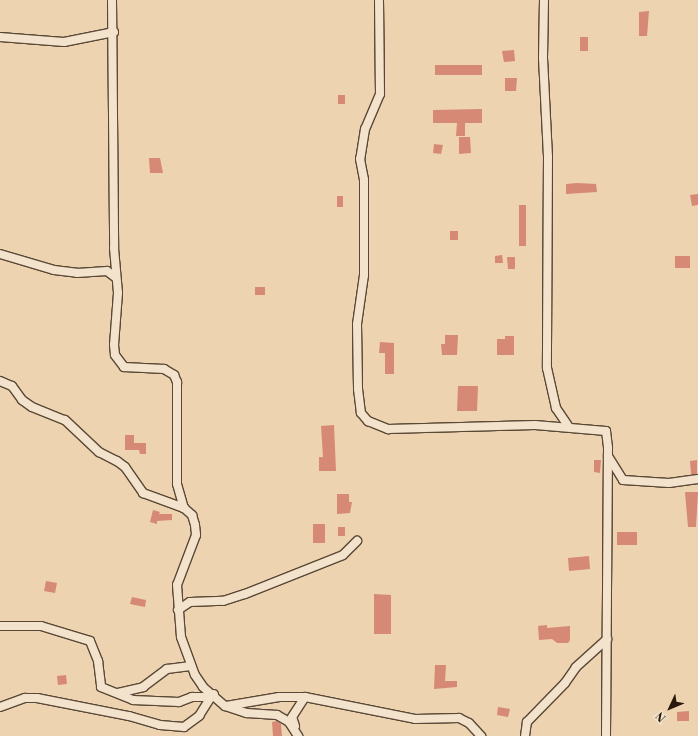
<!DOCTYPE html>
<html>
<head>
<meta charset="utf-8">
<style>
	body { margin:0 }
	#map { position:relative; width:698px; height:736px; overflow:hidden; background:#edd3b0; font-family:"Libre Bodoni",serif }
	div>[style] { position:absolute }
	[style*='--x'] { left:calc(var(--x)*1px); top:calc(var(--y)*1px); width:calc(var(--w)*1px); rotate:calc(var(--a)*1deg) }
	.building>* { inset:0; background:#d68975 }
	.roads { filter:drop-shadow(1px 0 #5a4836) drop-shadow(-1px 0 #5a4836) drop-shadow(0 1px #5a4836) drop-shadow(0 -1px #5a4836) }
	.street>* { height:8px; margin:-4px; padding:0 4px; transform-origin:4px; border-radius:4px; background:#f3e2cc }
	span { translate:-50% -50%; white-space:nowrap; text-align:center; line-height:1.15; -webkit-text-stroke:3.5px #f3e2cc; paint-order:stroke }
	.north { position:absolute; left:650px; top:688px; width:40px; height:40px; -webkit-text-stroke:3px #f3e2cc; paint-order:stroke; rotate:226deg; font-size:11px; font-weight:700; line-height:16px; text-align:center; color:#291a0d }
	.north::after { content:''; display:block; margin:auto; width:14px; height:18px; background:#291a0d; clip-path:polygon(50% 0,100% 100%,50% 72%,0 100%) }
</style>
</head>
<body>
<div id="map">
	<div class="building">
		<i style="clip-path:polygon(649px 11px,647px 36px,639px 36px,639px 12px)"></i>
		<i style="clip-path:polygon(580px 37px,588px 37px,588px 51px,580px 51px)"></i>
		<i style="clip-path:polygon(514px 50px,515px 61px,504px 62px,502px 51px)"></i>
		<i style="clip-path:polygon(435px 65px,482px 65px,482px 75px,435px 75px)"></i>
		<i style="clip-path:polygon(505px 78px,517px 78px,516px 91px,505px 91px)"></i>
		<i style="clip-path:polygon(338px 95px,345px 95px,345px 104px,338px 104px)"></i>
		<i style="clip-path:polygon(482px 109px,482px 123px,465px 123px,465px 136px,456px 136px,457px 123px,433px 123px,433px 110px)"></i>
		<i style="clip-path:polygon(459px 137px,470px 137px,471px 153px,459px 154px)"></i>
		<i style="clip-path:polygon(434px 144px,443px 145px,441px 154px,433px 153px)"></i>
		<i style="clip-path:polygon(149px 158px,160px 158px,163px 173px,150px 173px)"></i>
		<i style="clip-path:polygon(577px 183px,596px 184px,597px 192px,566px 194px,566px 184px)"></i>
		<i style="clip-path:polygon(698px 194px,698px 205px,692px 206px,690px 195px)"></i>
		<i style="clip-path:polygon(337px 196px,343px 196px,343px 207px,337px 207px)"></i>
		<i style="clip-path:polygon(519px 205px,526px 205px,526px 246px,519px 246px)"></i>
		<i style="clip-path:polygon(450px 231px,458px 231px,458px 240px,450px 240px)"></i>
		<i style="clip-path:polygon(502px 255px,503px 263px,495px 263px,495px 256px)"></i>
		<i style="clip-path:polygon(675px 256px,690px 256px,690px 268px,675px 268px)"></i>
		<i style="clip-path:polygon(507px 257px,515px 257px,515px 269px,508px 269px)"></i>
		<i style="clip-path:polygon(255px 287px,265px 287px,265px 295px,255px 295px)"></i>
		<i style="clip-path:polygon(445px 335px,458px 335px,457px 355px,442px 355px,441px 344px,445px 344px)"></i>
		<i style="clip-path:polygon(505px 336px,514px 336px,514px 355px,497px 355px,497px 339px,505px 339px)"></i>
		<i style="clip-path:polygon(380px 342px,394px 343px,394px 374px,385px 374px,385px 353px,379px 353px)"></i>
		<i style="clip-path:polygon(458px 386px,478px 386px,477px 411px,457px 411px)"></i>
		<i style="clip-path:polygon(334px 425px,336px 471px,319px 471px,319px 457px,323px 457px,321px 426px)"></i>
		<i style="clip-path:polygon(125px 435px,134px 435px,134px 443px,146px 443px,146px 454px,140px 454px,139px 450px,125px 450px)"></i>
		<i style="clip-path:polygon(594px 460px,601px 460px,600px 473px,594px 472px)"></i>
		<i style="clip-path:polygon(697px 460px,697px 474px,691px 474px,690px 461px)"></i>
		<i style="clip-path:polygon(685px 492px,698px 492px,696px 527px,688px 527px)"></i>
		<i style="clip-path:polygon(337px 494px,349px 494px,349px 502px,352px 502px,350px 513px,337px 514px)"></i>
		<i style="clip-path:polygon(153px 510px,160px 512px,159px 514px,172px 514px,172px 520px,157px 521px,157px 524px,150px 522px)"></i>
		<i style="clip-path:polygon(313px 524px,325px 524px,325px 543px,313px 543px)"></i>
		<i style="clip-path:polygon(338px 527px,345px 527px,345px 536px,338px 536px)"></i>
		<i style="clip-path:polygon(617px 532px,637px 532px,637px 545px,617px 545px)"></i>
		<i style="clip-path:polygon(589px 556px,590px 569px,569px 571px,568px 558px)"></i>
		<i style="clip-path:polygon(46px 581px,57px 583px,55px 593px,44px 591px)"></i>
		<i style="clip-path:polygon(374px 594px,391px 595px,391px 634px,374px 634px)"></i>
		<i style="clip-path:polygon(132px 597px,146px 600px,145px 607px,130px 604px)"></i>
		<i style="clip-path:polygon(547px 625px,547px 628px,570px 626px,570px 640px,568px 643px,557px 643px,552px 639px,539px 640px,538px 626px)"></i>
		<i style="clip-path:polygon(435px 665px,446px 665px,445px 681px,457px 681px,457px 687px,434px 689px)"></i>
		<i style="clip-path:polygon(66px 675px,67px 684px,58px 685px,57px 676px)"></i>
		<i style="clip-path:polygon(498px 707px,510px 709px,508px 717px,497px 715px)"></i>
		<i style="clip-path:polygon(689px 711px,689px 721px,677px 721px,677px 712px)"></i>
		<i style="clip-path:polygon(277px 721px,281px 724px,282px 736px,273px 736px,272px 722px)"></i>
	</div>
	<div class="roads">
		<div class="street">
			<i style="--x:112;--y:0;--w:248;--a:89.5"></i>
			<i style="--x:114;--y:248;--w:45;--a:84.9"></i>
			<i style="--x:118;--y:293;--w:52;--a:94.4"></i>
			<i style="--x:114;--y:345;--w:10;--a:84"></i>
			<i style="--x:115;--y:355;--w:15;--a:53"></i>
			<i style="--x:124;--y:367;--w:40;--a:2.9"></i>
			<i style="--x:164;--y:369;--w:12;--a:31"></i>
			<i style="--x:174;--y:375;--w:8;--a:67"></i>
			<i style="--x:177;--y:382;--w:102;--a:90"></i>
			<i style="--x:177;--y:484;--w:25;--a:74"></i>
			<i style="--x:184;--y:508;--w:11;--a:41"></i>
			<i style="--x:192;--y:515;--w:10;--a:73"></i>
			<i style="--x:195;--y:525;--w:10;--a:84"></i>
			<i style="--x:196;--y:535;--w:53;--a:110.8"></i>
			<i style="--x:177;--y:585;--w:52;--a:85.6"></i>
			<i style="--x:181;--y:637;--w:40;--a:69.8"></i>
			<i style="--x:195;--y:675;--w:14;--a:56"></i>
			<i style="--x:203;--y:687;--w:29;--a:41"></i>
			<i style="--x:225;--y:706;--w:23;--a:18"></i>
			<i style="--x:247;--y:713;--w:30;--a:4"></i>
			<i style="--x:277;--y:715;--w:14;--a:30"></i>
			<i style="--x:289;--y:722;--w:17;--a:57"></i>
			<i style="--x:379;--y:0;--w:94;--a:89.4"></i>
			<i style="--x:380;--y:94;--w:38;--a:113"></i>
			<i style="--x:365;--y:129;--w:30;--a:99"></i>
			<i style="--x:360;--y:159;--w:21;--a:79"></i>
			<i style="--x:364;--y:180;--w:95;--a:90"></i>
			<i style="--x:364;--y:275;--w:49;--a:98.1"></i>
			<i style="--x:357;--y:324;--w:65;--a:89.1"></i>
			<i style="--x:358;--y:389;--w:24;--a:83"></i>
			<i style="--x:361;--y:413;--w:11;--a:49"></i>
			<i style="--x:368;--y:421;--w:22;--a:22"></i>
			<i style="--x:388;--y:429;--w:147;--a:-1.6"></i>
			<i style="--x:535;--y:425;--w:71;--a:4.8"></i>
			<i style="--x:606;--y:431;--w:17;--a:83"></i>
			<i style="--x:608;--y:448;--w:288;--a:90.4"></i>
			<i style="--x:544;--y:0;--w:58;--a:91"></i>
			<i style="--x:543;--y:58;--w:99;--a:87.1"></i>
			<i style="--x:548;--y:157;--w:211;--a:90.3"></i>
			<i style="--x:547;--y:368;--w:41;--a:77.3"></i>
			<i style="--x:556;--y:408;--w:23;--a:56"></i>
			<i style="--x:0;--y:37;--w:64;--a:4.5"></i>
			<i style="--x:64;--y:42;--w:51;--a:-11.3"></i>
			<i style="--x:0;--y:254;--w:56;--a:16.5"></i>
			<i style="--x:54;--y:270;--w:23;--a:7"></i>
			<i style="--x:77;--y:273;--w:30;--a:-4"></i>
			<i style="--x:107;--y:271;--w:10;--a:37"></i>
			<i style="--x:0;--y:381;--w:13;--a:23"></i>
			<i style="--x:12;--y:386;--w:17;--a:54"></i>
			<i style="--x:22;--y:400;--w:12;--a:35"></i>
			<i style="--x:32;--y:407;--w:35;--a:22"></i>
			<i style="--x:65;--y:420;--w:47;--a:43.3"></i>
			<i style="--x:99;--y:452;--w:20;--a:27"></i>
			<i style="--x:117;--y:461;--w:10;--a:37"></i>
			<i style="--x:125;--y:467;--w:32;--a:55"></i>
			<i style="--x:143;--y:493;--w:44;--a:20.1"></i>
			<i style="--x:608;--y:456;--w:28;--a:58"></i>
			<i style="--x:623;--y:480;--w:46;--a:3.7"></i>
			<i style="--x:669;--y:483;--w:29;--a:-8"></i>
			<i style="--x:178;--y:610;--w:14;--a:-34"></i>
			<i style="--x:190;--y:602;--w:33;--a:-2"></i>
			<i style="--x:223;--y:601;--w:23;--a:-18"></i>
			<i style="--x:245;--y:594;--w:105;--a:-21.7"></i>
			<i style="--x:343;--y:555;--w:20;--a:-45"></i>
			<i style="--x:0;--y:626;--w:41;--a:0"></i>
			<i style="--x:41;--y:626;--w:51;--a:17"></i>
			<i style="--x:90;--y:641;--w:22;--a:68"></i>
			<i style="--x:98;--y:661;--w:26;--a:83"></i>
			<i style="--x:101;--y:687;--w:35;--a:22"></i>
			<i style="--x:133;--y:700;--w:46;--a:2.5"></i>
			<i style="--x:179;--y:702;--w:14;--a:-21"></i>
			<i style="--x:192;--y:697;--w:19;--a:0"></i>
			<i style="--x:211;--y:697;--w:4;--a:-45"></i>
			<i style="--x:118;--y:693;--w:26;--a:-13"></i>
			<i style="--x:143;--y:687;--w:30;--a:-37"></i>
			<i style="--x:167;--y:669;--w:24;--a:-7"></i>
			<i style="--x:226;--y:706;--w:54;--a:-9.6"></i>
			<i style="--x:279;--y:697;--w:26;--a:0"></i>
			<i style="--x:305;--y:697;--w:112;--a:11.3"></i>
			<i style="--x:415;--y:719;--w:44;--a:-1.3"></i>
			<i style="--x:459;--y:718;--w:11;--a:27"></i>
			<i style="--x:469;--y:723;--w:18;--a:47"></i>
			<i style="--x:0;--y:707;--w:27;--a:-20"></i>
			<i style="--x:25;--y:698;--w:12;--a:0"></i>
			<i style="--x:37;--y:698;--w:94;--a:11.1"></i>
			<i style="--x:129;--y:716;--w:32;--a:16"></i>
			<i style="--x:160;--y:725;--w:24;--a:5"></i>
			<i style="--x:184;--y:727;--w:19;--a:-36"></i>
			<i style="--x:199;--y:716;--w:22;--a:-58"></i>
			<i style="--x:295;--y:726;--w:9;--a:-108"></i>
			<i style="--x:292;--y:717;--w:24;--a:-57"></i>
			<i style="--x:525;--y:736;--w:14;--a:-82"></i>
			<i style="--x:527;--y:722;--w:54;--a:-45.7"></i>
			<i style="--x:565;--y:683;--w:19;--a:-55"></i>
			<i style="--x:576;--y:667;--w:42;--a:-42.1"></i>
		</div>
	</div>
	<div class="north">N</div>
</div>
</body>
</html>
